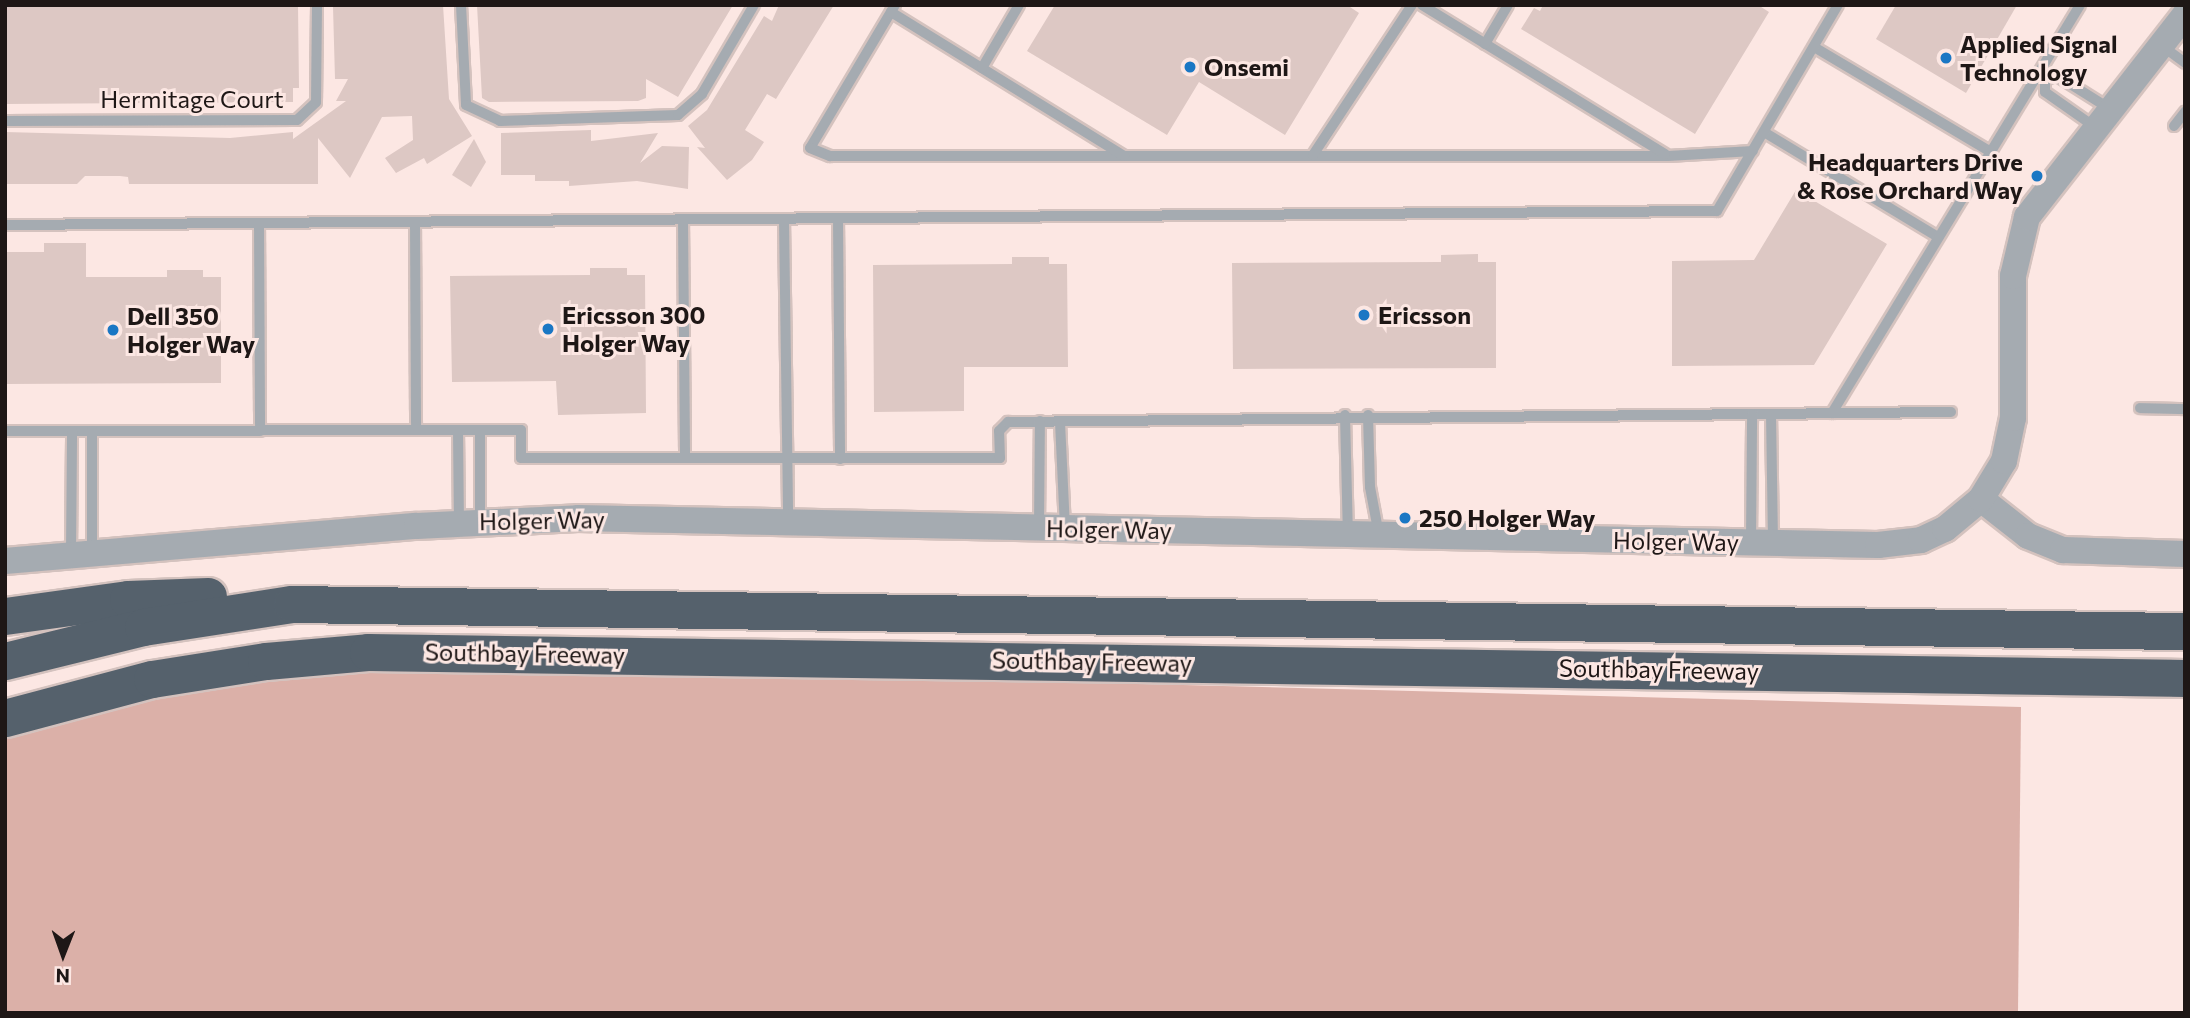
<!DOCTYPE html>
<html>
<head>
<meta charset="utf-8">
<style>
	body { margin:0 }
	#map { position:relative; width:2190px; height:1018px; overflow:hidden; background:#fce7e3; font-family:Commissioner,sans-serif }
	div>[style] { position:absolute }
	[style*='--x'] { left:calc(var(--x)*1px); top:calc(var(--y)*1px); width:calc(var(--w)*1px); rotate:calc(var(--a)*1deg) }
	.green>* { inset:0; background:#dbb0a8 }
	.building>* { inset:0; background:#ddc8c4 }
	.roads { filter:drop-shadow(2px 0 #d4c2be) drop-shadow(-2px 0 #d4c2be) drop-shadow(0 2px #d4c2be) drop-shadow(0 -2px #d4c2be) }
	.service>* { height:10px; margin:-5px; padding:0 5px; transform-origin:5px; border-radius:5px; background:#a5abb1 }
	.tertiary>* { height:26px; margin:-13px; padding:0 13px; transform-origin:13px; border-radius:13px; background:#a5abb1 }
	.motorway>* { height:37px; margin:-18.5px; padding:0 18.5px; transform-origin:18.5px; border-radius:18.5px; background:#55616c }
	.dots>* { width:19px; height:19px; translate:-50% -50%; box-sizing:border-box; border:4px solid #fce7e3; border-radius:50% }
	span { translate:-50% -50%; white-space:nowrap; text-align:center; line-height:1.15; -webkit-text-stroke:6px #fce7e3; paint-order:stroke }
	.poi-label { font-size:24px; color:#1e1716; font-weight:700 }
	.left { translate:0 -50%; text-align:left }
	.right { translate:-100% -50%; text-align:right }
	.street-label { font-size:24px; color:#1e1716 }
	.frame { position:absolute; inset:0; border:7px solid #1e1716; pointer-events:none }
	.north { position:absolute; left:28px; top:920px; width:70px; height:70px; -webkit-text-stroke:5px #fce7e3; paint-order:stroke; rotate:181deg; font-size:19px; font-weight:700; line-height:28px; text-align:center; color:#1e1716 }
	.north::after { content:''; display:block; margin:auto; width:24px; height:32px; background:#1e1716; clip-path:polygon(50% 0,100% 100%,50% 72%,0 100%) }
</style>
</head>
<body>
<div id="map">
	<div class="green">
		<i style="clip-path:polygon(266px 661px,2021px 707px,2018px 1013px,5px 1013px,5px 729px)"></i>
	</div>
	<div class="building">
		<i style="clip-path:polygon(6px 5px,298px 5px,299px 88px,293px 88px,293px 102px,5px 104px)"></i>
		<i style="clip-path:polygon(443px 5px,449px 99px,472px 136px,427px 164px,424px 158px,396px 173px,385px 158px,413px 140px,412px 116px,382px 117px,350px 178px,318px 138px,318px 184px,129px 184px,128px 177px,120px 176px,85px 176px,77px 184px,5px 184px,5px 132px,230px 138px,293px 132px,293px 139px,346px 101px,336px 101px,348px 79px,335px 79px,333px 7px)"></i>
		<i style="clip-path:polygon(477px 5px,733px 5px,678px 97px,646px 79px,646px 98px,638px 101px,489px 102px,482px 98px)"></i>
		<i style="clip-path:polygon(779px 5px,834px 5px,776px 99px,767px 94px,745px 130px,764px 142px,752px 160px,727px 180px,697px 147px,705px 148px,688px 126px,707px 110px,764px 16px,772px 21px)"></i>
		<i style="clip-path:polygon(1055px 5px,1347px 5px,1359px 13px,1285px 135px,1199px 82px,1167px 135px,1027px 51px)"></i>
		<i style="clip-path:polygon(1543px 5px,1758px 5px,1769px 12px,1695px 134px,1521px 29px,1534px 8px,1540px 11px)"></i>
		<i style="clip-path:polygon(1896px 5px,2017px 5px,1966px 93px,1876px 39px)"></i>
		<i style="clip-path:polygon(591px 130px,591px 141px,658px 133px,640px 163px,662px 146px,689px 147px,688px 189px,637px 181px,569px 186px,569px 181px,535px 181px,535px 175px,501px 175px,501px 133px)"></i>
		<i style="clip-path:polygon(474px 139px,486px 162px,471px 187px,452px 175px)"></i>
		<i style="clip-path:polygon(1796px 190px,1887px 244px,1814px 365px,1672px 366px,1672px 261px,1754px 260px)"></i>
		<i style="clip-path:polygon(44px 243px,86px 243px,86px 277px,167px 277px,167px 270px,203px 270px,203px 277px,221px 277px,221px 383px,5px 384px,5px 252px,44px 252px)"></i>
		<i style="clip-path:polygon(1478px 254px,1478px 262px,1496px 262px,1496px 368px,1233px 369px,1232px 263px,1441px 262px,1441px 255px)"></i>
		<i style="clip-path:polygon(1012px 257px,1049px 257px,1049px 264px,1067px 264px,1068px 367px,964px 367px,964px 411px,874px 412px,873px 265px,1012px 264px)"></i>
		<i style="clip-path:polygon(590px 268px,627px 268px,627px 275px,645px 275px,646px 413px,558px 415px,556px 381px,452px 382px,450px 276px,590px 275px)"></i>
	</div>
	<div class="roads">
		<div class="service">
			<i style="--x:461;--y:5;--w:100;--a:87.1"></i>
			<i style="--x:466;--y:105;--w:38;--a:25"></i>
			<i style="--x:500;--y:121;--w:178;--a:-1.9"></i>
			<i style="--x:678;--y:115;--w:32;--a:-41"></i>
			<i style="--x:702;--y:94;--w:103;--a:-59.7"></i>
			<i style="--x:895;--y:5;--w:166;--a:120.7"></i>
			<i style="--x:810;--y:148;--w:22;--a:22"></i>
			<i style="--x:830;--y:156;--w:838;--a:0"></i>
			<i style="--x:1668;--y:156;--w:85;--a:-3.4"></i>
			<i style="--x:1422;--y:5;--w:285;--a:31.5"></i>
			<i style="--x:891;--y:12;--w:274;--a:31.7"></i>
			<i style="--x:1485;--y:44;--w:45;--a:-59.5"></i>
			<i style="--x:2162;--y:46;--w:29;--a:36"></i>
			<i style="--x:1814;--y:47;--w:206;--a:30.7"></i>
			<i style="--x:982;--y:68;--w:73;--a:-59.6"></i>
			<i style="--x:2045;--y:80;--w:12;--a:-24"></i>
			<i style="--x:2056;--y:75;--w:64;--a:32.2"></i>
			<i style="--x:2045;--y:80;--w:12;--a:90"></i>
			<i style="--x:2045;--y:92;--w:61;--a:35"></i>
			<i style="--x:5;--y:121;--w:292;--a:-0.2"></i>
			<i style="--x:297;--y:120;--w:26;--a:-43"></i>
			<i style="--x:316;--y:102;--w:97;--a:-89.4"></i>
			<i style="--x:2174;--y:126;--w:18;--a:-52"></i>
			<i style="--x:1764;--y:132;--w:203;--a:31.1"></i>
			<i style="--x:1313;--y:155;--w:180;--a:-56.6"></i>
			<i style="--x:838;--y:219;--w:240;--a:89.5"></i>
			<i style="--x:683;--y:220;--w:238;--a:89.5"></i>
			<i style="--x:784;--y:220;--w:301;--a:89.2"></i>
			<i style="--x:415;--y:223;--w:207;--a:89.7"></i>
			<i style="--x:259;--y:224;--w:207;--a:89.7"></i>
			<i style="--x:5;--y:225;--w:1712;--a:-0.47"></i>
			<i style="--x:1717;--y:211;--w:239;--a:-59.6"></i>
			<i style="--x:2140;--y:408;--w:45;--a:1.3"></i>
			<i style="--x:1832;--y:413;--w:477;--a:-58.7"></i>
			<i style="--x:1771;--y:414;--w:129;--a:89.1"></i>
			<i style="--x:1345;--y:415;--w:119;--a:88.6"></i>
			<i style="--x:1368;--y:415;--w:72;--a:88.4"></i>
			<i style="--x:1370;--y:487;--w:49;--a:79.4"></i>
			<i style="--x:1060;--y:422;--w:106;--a:87.3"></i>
			<i style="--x:458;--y:430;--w:93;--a:89.4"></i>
			<i style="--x:480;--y:430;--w:91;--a:90"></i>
			<i style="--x:5;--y:431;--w:516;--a:-0.11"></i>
			<i style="--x:521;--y:430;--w:28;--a:90"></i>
			<i style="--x:521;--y:458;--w:479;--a:0"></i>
			<i style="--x:1000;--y:458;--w:27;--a:-92"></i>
			<i style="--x:999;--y:431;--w:13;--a:-45"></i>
			<i style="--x:1008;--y:422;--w:943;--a:-0.61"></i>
			<i style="--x:92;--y:431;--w:122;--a:90"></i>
			<i style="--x:1039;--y:527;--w:106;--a:-89.5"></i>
			<i style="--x:1751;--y:541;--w:127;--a:-89.5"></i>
			<i style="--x:71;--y:554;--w:123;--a:-89.5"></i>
		</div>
		<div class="tertiary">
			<i style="--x:1981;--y:499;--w:60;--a:38.2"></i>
			<i style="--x:2028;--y:536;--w:38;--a:22"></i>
			<i style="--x:2063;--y:550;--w:122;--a:1.9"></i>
			<i style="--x:5;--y:561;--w:413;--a:-4.9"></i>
			<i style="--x:417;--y:526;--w:161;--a:-2.8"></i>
			<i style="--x:578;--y:518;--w:1300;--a:1.19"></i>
			<i style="--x:1878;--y:545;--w:43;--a:-6.6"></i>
			<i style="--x:1921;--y:540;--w:26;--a:-25"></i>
			<i style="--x:1945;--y:529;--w:47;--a:-39.8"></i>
			<i style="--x:1981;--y:499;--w:44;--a:-58.8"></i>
			<i style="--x:2004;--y:461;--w:44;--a:-78.2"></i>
			<i style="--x:2013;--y:418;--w:142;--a:-90"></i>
			<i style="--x:2013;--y:276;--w:61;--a:-76.7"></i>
			<i style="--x:2027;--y:217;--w:256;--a:-52"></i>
		</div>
		<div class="motorway">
			<i style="--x:5;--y:616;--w:124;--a:-7.9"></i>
			<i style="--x:128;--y:599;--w:80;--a:-2.1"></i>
			<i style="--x:5;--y:661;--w:142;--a:-13.8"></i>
			<i style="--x:143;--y:627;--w:151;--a:-8.8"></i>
			<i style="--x:292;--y:604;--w:1893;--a:0.82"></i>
			<i style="--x:5;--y:718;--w:152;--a:-14.9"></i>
			<i style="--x:152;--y:679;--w:115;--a:-9"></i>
			<i style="--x:266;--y:661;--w:102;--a:-5"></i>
			<i style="--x:368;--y:652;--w:1817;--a:0.82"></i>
		</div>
	</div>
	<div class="dots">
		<i style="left:1946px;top:58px;background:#1b77c4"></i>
		<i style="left:1190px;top:67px;background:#1b77c4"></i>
		<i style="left:2037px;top:176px;background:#1b77c4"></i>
		<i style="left:1364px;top:315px;background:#1b77c4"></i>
		<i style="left:548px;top:329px;background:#1b77c4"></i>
		<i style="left:113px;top:330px;background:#1b77c4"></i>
		<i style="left:1405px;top:518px;background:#1b77c4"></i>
	</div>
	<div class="poi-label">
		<span class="left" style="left:1960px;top:58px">Applied Signal<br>Technology</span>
		<span class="left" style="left:1204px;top:67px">Onsemi</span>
		<span class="right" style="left:2023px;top:176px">Headquarters Drive<br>&amp; Rose Orchard Way</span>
		<span class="left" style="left:562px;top:329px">Ericsson 300<br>Holger Way</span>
		<span class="left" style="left:1378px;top:315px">Ericsson</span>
		<span class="left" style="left:127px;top:330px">Dell 350<br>Holger Way</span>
		<span class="left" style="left:1419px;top:518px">250 Holger Way</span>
	</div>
	<div class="street-label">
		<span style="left:192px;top:99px">Hermitage Court</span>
		<span style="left:542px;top:520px;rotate:-1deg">Holger Way</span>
		<span style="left:1109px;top:529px;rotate:1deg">Holger Way</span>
		<span style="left:1676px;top:541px;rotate:1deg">Holger Way</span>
		<span style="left:525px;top:653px;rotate:1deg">Southbay Freeway</span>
		<span style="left:1092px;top:661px;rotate:1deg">Southbay Freeway</span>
		<span style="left:1659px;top:669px;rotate:1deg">Southbay Freeway</span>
	</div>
	<div class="frame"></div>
	<div class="north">N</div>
</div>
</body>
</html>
